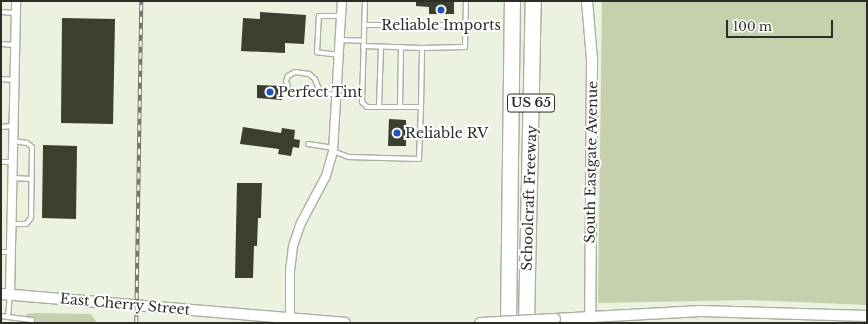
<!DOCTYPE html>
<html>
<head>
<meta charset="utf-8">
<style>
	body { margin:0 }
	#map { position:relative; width:868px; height:324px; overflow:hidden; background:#ebf2df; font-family:"Libre Baskerville",serif }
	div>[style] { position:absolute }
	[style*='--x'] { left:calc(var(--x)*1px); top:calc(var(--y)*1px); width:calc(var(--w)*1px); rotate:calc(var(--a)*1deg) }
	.green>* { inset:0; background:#c5d1ac }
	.building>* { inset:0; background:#3a3f30 }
	.roads { filter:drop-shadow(1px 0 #aab09e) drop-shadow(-1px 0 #aab09e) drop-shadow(0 1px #aab09e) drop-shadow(0 -1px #aab09e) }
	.service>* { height:4px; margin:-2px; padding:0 2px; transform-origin:2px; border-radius:2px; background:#fff }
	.minor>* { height:8px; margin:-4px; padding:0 4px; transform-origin:4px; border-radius:4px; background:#fff }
	.tertiary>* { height:10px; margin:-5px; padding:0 5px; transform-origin:5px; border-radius:5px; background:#fff }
	.motorway>* { height:15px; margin:-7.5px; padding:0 7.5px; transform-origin:7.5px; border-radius:7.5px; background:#fff }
	.rail>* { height:3.5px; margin-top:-1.75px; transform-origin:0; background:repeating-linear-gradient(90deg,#fff 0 6px,#74786c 0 12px); box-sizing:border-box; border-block:1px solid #74786c }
	.bridges { filter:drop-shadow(1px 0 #aab09e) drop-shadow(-1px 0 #aab09e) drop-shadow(0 1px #aab09e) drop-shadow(0 -1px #aab09e) }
	.tertiary-bridge>* { height:10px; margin:-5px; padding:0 5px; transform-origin:5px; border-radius:5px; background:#fff }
	.dots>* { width:11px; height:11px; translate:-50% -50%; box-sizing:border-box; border:2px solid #fff; border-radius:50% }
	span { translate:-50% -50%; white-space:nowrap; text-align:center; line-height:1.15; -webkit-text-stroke:4px #fff; paint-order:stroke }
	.shield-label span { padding:1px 3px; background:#fff; border:1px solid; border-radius:3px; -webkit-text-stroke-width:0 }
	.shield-label { font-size:13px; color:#2b2d26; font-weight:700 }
	.poi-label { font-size:14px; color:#2b2d26 }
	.left { translate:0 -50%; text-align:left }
	.street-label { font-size:14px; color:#2b2d26 }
	.frame { position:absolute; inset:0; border:2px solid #2b2d26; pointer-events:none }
	.scale { position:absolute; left:726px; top:20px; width:107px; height:18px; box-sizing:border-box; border:2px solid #2b2d26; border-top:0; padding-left:5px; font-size:12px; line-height:14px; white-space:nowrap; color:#2b2d26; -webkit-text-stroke:3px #fff; paint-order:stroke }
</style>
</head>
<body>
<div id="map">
	<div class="green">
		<i style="clip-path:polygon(602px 1px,867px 1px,867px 305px,749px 300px,598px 303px)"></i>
		<i style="clip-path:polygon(36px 313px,91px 314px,97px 323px,22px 323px,27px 314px)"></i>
	</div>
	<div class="building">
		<i style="clip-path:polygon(416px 1px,454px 1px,454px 14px,429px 14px,429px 7px,416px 6px)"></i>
		<i style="clip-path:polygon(260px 12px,306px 15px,304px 44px,285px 43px,285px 53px,241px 51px,243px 18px,260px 19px)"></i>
		<i style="clip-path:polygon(62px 18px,115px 19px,113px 124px,61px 123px)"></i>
		<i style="clip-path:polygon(257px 85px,283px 86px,282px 100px,257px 98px)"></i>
		<i style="clip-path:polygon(389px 119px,406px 120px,406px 146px,388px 146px)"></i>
		<i style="clip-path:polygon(243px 127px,281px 133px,282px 128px,295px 130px,294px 139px,300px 140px,299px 148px,293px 147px,291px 156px,278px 154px,279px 149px,240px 144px)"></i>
		<i style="clip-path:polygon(43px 145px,77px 146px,76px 219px,42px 218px)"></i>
		<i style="clip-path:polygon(237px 183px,262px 183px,261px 212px,261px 218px,258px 218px,257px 246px,254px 246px,253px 278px,235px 278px)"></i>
	</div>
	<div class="roads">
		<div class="service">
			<i style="--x:365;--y:1;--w:101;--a:91.7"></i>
			<i style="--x:362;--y:102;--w:7;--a:45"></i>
			<i style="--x:367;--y:107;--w:54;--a:0"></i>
			<i style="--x:421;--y:107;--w:59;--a:-89"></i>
			<i style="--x:422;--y:48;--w:43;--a:-1.3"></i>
			<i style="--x:465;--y:47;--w:46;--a:-88.8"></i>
			<i style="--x:1;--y:12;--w:14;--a:4"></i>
			<i style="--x:364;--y:25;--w:102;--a:0"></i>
			<i style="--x:341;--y:40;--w:23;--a:2"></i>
			<i style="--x:1;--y:44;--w:14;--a:4"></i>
			<i style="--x:363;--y:46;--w:59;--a:1.9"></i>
			<i style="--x:340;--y:55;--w:23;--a:-173"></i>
			<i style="--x:317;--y:52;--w:36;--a:-87"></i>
			<i style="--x:319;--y:16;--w:23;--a:0"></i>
			<i style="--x:1;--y:79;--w:13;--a:4"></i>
			<i style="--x:321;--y:94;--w:16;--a:-112"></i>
			<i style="--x:315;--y:79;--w:8;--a:-140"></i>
			<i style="--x:309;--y:74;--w:14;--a:-172"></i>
			<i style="--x:295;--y:72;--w:8;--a:150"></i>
			<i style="--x:288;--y:76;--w:5;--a:112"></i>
			<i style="--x:286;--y:81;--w:13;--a:72"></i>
			<i style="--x:290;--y:93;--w:28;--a:2"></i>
			<i style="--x:318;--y:94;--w:20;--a:0"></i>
			<i style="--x:379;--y:107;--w:60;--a:-88.1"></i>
			<i style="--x:400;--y:107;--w:60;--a:-89"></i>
			<i style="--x:1;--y:127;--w:12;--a:-5"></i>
			<i style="--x:308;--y:144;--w:26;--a:9"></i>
			<i style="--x:333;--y:151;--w:17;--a:21"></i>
			<i style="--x:349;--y:157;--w:70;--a:1.6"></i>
			<i style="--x:419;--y:159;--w:52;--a:-87.8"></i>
			<i style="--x:1;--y:162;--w:12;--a:0"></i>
			<i style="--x:13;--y:178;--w:19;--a:3"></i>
			<i style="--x:12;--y:224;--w:14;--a:0"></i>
			<i style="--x:26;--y:224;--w:8;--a:-50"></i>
			<i style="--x:31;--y:218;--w:71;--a:-89.2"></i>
			<i style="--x:32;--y:147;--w:6;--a:-141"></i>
			<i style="--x:27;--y:143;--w:14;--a:-172"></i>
			<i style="--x:1;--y:252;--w:10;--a:0"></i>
			<i style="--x:1;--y:316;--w:7;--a:8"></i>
			<i style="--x:8;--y:317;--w:22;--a:-85"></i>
			<i style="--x:8;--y:317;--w:24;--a:7"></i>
			<i style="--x:32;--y:320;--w:3;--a:90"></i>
		</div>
		<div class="minor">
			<i style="--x:10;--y:295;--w:294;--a:-88.8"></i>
			<i style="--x:290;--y:323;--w:52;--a:-90"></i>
			<i style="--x:290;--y:271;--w:25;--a:-83"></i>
			<i style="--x:293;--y:246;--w:24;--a:-71"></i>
			<i style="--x:301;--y:223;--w:53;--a:-62"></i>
			<i style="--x:326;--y:176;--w:26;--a:-74"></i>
			<i style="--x:333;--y:151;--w:150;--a:-86.6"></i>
		</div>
		<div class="tertiary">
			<i style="--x:587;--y:1;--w:58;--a:85.1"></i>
			<i style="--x:592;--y:59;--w:264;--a:90.4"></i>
			<i style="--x:1;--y:294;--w:345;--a:4.8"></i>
			<i style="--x:555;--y:319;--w:146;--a:-3.1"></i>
			<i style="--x:701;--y:311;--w:166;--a:1.7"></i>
		</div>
		<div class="motorway">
			<i style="--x:508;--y:323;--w:322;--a:-89.3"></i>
			<i style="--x:526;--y:323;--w:322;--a:-88.8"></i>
		</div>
	</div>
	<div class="rail">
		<i style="--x:136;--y:323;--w:322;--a:-89.1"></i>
	</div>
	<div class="bridges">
		<div class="tertiary-bridge">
			<i style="--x:480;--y:323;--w:75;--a:-3.1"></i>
		</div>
	</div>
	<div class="dots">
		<i style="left:441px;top:10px;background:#214fbc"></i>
		<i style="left:270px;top:92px;background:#214fbc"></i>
		<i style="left:397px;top:133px;background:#214fbc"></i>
	</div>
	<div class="shield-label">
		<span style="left:531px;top:103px">US 65</span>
	</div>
	<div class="poi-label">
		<span style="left:441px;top:25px">Reliable Imports</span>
		<span class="left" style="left:278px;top:92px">Perfect Tint</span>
		<span class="left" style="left:405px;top:133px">Reliable RV</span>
	</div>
	<div class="street-label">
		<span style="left:591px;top:162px;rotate:-89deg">South Eastgate Avenue</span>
		<span style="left:529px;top:198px;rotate:-88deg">Schoolcraft Freeway</span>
		<span style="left:125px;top:304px;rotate:5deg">East Cherry Street</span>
	</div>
	<div class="frame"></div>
	<div class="scale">100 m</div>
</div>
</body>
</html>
